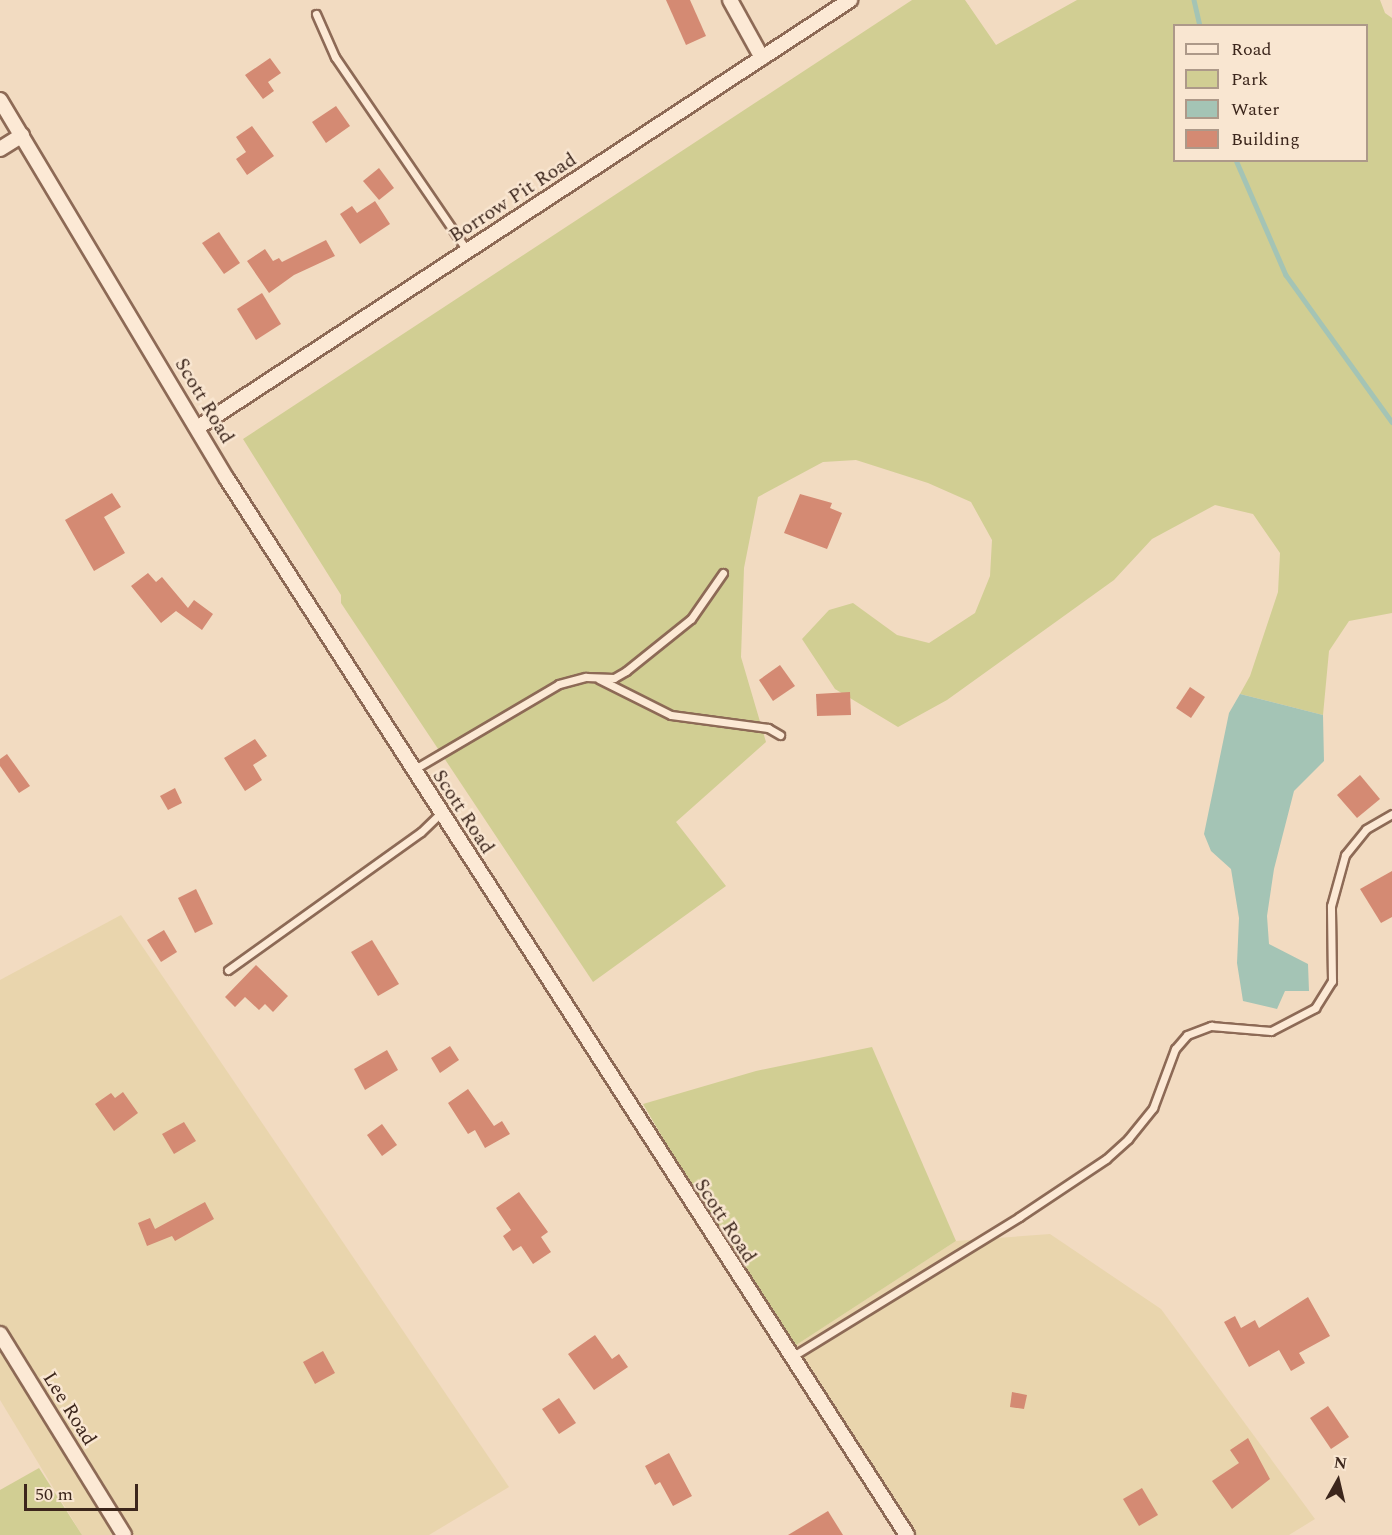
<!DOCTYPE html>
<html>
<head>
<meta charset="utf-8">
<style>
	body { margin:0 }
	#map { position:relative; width:1392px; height:1535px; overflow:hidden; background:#f2dbc1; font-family:Spectral,serif }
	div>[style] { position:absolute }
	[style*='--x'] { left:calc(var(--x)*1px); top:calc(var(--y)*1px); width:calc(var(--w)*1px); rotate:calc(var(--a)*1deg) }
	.farmland>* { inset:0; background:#e9d5ad }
	.green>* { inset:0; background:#d1ce93 }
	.water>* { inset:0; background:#a4c4b5 }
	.stream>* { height:4.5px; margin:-2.25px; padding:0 2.25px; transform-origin:2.25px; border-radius:2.25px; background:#a4c4b5 }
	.building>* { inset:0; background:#d48a73 }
	.roads { filter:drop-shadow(2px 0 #8d6a56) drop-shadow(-2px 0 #8d6a56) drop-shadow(0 2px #8d6a56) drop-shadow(0 -2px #8d6a56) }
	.lane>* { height:7px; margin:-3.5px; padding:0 3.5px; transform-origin:3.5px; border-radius:3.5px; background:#fce9d5 }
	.street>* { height:14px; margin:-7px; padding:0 7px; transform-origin:7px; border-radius:7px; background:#fce9d5 }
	span { translate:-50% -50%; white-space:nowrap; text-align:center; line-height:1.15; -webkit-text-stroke:5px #f9e6d1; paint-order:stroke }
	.street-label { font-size:20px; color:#3c261c }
	.legend { position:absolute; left:1173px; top:24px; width:195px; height:138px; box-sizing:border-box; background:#f9e6d1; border:2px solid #ad9989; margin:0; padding:8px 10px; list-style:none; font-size:18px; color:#3c261c }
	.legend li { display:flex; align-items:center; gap:12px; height:30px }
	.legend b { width:30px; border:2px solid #ad9989 }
	.north { position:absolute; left:1308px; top:1451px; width:60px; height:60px; -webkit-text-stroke:4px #f9e6d1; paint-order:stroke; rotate:8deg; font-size:16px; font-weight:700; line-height:24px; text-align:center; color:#3c261c }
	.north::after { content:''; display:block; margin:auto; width:21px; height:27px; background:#3c261c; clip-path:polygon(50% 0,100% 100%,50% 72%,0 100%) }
	.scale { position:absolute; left:24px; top:1484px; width:114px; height:27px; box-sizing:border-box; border:3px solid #3c261c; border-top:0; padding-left:8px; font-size:18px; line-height:21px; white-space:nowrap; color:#3c261c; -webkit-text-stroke:4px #f9e6d1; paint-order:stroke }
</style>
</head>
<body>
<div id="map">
	<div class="farmland">
		<i style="clip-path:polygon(121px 915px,509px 1487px,429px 1535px,82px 1535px,0 1400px,0 980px)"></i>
		<i style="clip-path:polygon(1050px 1234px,1161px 1309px,1315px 1519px,1289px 1535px,905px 1535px,787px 1351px,956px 1241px)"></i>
	</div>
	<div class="green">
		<i style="clip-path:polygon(evenodd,912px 0,965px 0,996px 45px,1077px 0,1380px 0,1385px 13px,1392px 18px,1392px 613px,1349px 621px,1329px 651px,1323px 715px,1240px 694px,1250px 676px,1278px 592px,1280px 553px,1253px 514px,1215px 505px,1152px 539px,1114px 580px,947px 700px,898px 727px,835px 689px,802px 639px,829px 610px,853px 603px,897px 635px,929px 643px,975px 613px,990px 576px,992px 540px,971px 502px,928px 483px,856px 460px,823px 462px,758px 497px,744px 568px,741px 657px,766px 742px,676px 822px,726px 886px,593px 982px,341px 603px,341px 595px,243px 439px,912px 0,1174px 26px,1366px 26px,1366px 160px,1174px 160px,1174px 26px)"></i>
		<i style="clip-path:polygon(872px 1047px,956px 1241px,787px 1351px,643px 1104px,756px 1071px)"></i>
		<i style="clip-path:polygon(39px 1468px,82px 1535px,0 1535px,0 1490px)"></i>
	</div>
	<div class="water">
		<i style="clip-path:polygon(1240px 694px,1323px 715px,1324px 761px,1294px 791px,1274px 869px,1267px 916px,1269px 944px,1308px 964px,1309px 991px,1285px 991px,1277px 1009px,1243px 1001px,1237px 963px,1239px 918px,1231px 869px,1211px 851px,1204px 834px,1229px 713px)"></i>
	</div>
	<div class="stream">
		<i style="--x:1194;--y:0;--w:27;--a:77"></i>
		<i style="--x:1236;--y:160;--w:125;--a:66.5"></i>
		<i style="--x:1286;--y:275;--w:181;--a:54.2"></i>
	</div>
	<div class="building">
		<i style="clip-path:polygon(666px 0,690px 0,706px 36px,686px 45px)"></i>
		<i style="clip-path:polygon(270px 58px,281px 73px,268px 82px,274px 91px,263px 99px,245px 75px)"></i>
		<i style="clip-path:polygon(336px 106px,350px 126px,326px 143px,312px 122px)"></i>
		<i style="clip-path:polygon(252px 126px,274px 156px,247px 175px,236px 159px,246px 152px,236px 137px)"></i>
		<i style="clip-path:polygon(379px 168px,394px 188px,379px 200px,363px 181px)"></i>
		<i style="clip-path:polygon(375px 201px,390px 224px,360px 244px,340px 214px,352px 206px,357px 213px)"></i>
		<i style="clip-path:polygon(219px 232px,240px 263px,224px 274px,202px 243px)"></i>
		<i style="clip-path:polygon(326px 240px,335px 256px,294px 275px,269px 293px,247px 261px,265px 249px,273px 261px,279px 258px,282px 262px)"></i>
		<i style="clip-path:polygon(262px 293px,281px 324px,256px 340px,237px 309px)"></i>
		<i style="clip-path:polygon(112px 493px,121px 507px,104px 517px,125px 553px,94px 571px,65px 520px)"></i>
		<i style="clip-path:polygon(800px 494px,832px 503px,830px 508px,842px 513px,827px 549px,784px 533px)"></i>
		<i style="clip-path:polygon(148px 573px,156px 582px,162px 577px,188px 608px,194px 600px,213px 614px,202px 630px,176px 611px,161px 623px,131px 586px)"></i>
		<i style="clip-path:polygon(780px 665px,795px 686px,773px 701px,759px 680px)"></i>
		<i style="clip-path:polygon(1190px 687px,1205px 697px,1191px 718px,1176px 708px)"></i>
		<i style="clip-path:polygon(850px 692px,851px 715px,817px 716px,816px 694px)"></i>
		<i style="clip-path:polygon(255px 739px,267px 756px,253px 765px,262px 780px,245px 791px,224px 758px)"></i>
		<i style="clip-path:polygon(7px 754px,30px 786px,19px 793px,0 766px,0 759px)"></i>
		<i style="clip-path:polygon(1360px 775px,1380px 799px,1357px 818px,1337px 795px)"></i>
		<i style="clip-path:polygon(175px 788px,182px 803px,168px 810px,160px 796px)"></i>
		<i style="clip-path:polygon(1392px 871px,1392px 917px,1381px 923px,1360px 889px)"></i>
		<i style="clip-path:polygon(196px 889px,213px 924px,195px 933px,178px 898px)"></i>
		<i style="clip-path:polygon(164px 930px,177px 952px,161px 962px,147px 940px)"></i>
		<i style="clip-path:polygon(372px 940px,399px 984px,378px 996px,351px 952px)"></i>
		<i style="clip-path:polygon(256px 965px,288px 996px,273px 1012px,265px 1004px,259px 1010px,245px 997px,235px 1007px,225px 997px)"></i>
		<i style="clip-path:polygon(450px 1046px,459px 1060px,440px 1073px,431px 1058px)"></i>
		<i style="clip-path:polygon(387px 1050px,398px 1070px,365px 1090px,354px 1069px)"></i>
		<i style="clip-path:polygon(468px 1089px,494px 1126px,502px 1121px,510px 1134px,485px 1148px,475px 1130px,468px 1134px,448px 1103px)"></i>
		<i style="clip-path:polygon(123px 1092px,138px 1113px,114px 1131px,95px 1104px,111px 1093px,115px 1098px)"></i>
		<i style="clip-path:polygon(184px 1122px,196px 1141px,174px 1154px,162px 1134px)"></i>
		<i style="clip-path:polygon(382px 1124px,397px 1145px,382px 1156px,367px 1135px)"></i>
		<i style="clip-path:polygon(519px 1192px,548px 1232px,541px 1237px,551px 1252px,533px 1264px,521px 1246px,513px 1251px,503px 1236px,511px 1230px,496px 1208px)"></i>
		<i style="clip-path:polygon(205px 1202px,214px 1219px,175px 1241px,172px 1236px,147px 1246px,138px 1223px,150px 1218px,155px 1229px)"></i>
		<i style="clip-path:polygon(1308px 1297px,1330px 1336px,1299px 1353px,1305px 1363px,1291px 1371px,1279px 1350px,1249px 1367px,1224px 1322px,1235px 1316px,1241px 1328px,1255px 1320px,1259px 1328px)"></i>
		<i style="clip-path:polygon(595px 1335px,612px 1359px,619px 1354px,628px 1367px,594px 1390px,568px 1354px)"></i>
		<i style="clip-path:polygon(323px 1351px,335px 1373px,315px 1384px,303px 1362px)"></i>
		<i style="clip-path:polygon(1012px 1392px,1027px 1395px,1024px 1409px,1010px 1407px)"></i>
		<i style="clip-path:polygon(559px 1398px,576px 1423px,559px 1434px,542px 1409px)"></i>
		<i style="clip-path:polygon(1328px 1406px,1349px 1437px,1331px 1449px,1310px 1418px)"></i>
		<i style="clip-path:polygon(1248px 1438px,1270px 1479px,1232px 1509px,1212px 1481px,1239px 1463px,1230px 1450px)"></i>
		<i style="clip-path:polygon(669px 1453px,692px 1496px,673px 1506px,660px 1482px,655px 1485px,645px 1466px)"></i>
		<i style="clip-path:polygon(1142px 1488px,1158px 1515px,1139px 1526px,1123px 1499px)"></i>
		<i style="clip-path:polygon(828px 1511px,843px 1535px,788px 1535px)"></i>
	</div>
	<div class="roads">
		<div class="lane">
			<i style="--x:316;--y:14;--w:47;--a:66.2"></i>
			<i style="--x:335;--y:57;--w:236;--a:55.7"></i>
			<i style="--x:599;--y:679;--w:80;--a:26.6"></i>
			<i style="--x:671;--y:715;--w:98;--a:7.6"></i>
			<i style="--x:768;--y:728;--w:14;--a:30"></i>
			<i style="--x:413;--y:770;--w:169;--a:-30.5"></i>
			<i style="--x:559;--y:684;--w:28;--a:-15"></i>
			<i style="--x:586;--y:677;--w:28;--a:2"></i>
			<i style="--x:614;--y:678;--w:14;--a:-30"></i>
			<i style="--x:626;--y:671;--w:83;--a:-38.7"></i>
			<i style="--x:691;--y:619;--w:56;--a:-55.2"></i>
			<i style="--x:228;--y:970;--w:237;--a:-35.6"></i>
			<i style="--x:421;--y:832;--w:28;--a:-44"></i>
			<i style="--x:790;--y:1358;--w:269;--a:-31.6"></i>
			<i style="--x:1019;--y:1217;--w:105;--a:-33.7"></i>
			<i style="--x:1106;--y:1159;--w:30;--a:-42"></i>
			<i style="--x:1128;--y:1139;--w:40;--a:-51"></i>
			<i style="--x:1153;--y:1108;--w:63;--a:-69.6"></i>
			<i style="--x:1175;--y:1049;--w:18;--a:-49"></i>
			<i style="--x:1187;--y:1035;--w:26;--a:-21"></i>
			<i style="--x:1211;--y:1026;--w:60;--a:4.8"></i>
			<i style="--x:1271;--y:1031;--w:50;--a:-27.6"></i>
			<i style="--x:1315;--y:1008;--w:32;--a:-58"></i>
			<i style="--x:1332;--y:981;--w:75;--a:-90.8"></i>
			<i style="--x:1331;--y:906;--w:53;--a:-74.6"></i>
			<i style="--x:1345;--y:855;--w:33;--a:-51"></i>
			<i style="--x:1366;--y:829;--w:30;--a:-30"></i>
		</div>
		<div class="street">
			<i style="--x:730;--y:0;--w:66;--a:61.1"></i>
			<i style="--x:0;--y:100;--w:442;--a:59.1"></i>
			<i style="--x:227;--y:479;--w:1256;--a:57.22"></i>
			<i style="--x:0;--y:149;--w:26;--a:-32"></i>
			<i style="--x:197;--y:428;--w:781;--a:-33.24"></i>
			<i style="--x:0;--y:1334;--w:236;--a:58.3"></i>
		</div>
	</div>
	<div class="street-label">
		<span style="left:513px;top:198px;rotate:-33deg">Borrow Pit Road</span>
		<span style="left:204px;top:401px;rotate:59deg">Scott Road</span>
		<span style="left:463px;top:812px;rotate:57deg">Scott Road</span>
		<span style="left:725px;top:1221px;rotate:57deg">Scott Road</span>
		<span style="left:69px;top:1409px;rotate:58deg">Lee Road</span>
	</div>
	<ul class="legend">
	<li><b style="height:8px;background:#fce9d5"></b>Road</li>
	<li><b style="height:16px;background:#d1ce93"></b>Park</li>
	<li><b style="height:16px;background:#a4c4b5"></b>Water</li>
	<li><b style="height:16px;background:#d48a73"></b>Building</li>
	</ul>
	<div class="north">N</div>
	<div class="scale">50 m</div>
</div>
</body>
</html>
